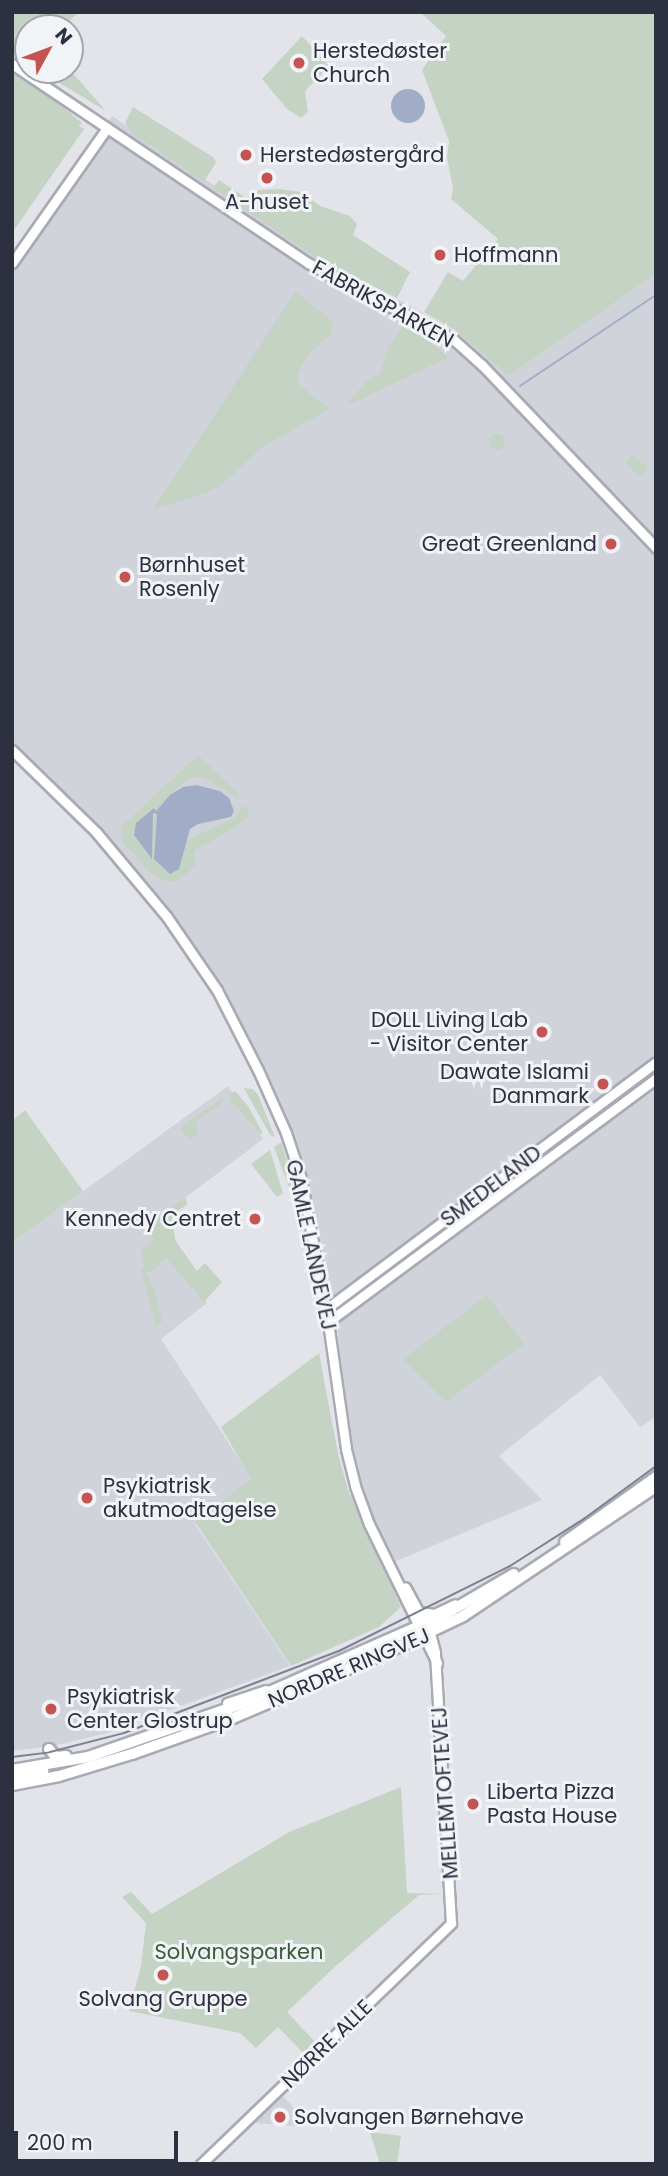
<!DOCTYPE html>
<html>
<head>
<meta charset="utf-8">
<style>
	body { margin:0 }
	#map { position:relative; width:668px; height:2176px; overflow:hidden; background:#e2e4ea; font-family:Poppins,sans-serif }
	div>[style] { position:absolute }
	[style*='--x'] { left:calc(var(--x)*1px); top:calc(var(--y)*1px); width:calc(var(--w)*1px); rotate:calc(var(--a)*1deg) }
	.built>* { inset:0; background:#d1d3db }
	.green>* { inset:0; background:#c5d3c4 }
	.round { border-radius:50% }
	.water>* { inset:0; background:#a1adc6 }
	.stream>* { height:2px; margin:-1px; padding:0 1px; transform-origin:1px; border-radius:1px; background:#a1adc6 }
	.roads { filter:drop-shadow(2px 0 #a8aab4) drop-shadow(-2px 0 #a8aab4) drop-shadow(0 2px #a8aab4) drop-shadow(0 -2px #a8aab4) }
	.secondary>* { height:9px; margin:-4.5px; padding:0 4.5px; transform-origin:4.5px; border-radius:4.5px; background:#fff }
	.primary>* { height:10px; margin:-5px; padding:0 5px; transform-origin:5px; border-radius:5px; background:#fff }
	.tram>* { height:2px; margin:-1px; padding:0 1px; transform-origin:1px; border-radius:1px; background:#7d8192 }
	.dots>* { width:19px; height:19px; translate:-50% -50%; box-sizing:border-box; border:4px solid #f2f3f7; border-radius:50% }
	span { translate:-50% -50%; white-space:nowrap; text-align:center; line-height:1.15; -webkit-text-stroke:6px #f2f3f7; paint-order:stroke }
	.poi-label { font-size:21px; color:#2c3040 }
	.left { translate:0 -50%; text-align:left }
	.right { translate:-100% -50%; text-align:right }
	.street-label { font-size:21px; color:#2c3040 }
	.park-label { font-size:21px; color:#3b5b3a }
	.frame { position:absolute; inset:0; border:14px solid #2c3040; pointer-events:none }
	.north { position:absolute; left:14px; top:14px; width:70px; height:70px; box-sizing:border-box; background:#f2f3f7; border:2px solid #a3a5ae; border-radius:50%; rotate:49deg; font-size:19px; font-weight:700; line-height:28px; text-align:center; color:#2c3040 }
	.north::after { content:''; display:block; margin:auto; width:24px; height:32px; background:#c45452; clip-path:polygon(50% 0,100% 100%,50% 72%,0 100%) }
	.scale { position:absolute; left:14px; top:2131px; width:164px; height:32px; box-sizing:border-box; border:4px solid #2c3040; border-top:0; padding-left:9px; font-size:21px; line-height:24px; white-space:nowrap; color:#2c3040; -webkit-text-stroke:5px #f2f3f7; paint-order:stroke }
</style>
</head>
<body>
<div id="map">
	<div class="built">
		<i style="clip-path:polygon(112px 116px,318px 256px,463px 335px,509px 376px,656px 274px,656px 1417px,640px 1427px,600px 1375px,499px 1456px,542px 1500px,394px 1562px,364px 1504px,345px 1424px,337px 1325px,274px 1095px,231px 1009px,148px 892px,12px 749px,12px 261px)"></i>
		<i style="clip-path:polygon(228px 1086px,263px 1139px,148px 1226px,207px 1303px,161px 1339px,252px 1479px,195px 1524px,290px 1666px,107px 1733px,53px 1746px,12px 1751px,12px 1243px)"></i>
		<i style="clip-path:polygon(283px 2096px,297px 2111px,297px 2126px,255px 2123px)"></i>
	</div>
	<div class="green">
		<i style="clip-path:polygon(12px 12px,79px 12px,61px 28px,28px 28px,28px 64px,12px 51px)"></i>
		<i style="clip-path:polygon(420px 12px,656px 12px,656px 274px,509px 376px,455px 330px,424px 312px,448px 272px,463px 281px,498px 239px,451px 199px,453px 189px,447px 157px,449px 141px,422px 70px,446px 36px)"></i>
		<i style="clip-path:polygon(302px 36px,329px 66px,305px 91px,308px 112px,301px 118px,287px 109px,262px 79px)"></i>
		<i style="clip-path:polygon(12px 55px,28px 66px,28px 70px,33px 70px,91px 109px,88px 110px,16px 63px)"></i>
		<i style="clip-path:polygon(38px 70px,70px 70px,106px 111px)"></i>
		<i style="clip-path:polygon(12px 71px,53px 99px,82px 123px,79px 126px,84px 129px,12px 233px)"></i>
		<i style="clip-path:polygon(133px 107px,213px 157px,216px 162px,204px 182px,132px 133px,125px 123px)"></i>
		<i style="clip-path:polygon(219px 180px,249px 200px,258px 190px,279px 189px,301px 192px,320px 206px,350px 216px,357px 224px,353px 235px,410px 272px,397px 298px,316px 258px,213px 188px)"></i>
		<i style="clip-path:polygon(296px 291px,333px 322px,331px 334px,307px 356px,298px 374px,298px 384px,329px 409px,261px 448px,224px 483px,211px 491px,152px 510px)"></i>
		<i style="clip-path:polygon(402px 326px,415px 331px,449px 357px,349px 405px,347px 403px,367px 381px,380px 373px,389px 346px)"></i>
		<i class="round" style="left:489px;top:434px;width:16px;height:16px"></i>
		<i style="clip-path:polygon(633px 454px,648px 469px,640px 477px,625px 462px)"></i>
		<i style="clip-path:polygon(198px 755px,239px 794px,238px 798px,202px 777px,193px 777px,177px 788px,156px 811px,153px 809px,136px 823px,152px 859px,153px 813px,157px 813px,154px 859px,183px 855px,185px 841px,234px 818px,243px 806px,248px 808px,249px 815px,236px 827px,194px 851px,196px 864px,188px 873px,176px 881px,164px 881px,151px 873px,126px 846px,121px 838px,121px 827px)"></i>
		<i style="clip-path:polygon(244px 1088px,253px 1089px,258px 1095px,275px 1137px,270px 1135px)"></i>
		<i style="clip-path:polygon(235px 1091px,248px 1106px,262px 1132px,261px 1135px,230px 1100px,231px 1093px)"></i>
		<i style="clip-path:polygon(222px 1098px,223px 1102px,196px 1121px,198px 1133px,194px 1137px,189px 1140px,182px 1133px,180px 1128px)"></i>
		<i style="clip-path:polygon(25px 1110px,83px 1191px,12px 1243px,12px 1121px)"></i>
		<i style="clip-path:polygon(281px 1142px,296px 1188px,291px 1193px,274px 1147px)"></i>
		<i style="clip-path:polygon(270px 1150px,283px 1193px,277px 1197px,251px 1164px)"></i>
		<i style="clip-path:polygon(186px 1197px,187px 1205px,172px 1214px,175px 1240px,197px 1271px,205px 1263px,222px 1282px,204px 1302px,166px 1258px,154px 1270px,146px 1273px,154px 1288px,162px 1322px,156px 1327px,141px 1270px,144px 1266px,141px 1250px,154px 1241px,146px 1226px)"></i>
		<i style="clip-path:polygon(487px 1295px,524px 1344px,446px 1402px,403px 1359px)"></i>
		<i style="clip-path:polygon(319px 1353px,338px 1454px,348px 1490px,401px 1607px,379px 1627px,291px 1666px,195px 1522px,251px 1479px,221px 1427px)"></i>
		<i style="clip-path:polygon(401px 1787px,407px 1893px,443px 1894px,419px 1895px,337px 1965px,287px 2012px,316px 2043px,304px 2054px,278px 2027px,256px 2048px,240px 2033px,129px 2011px,141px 1966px,146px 1923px,122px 1897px,131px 1892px,152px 1914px,289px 1832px)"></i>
		<i style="clip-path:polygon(370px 2132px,401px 2136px,397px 2164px,380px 2164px)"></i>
	</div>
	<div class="water">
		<i class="round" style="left:391px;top:89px;width:34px;height:34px"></i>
		<i style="clip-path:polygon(196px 785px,220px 791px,229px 798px,234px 811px,231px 817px,198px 824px,190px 829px,179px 869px,170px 874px,154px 859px,157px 814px,153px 813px,152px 859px,134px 835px,136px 823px,154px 808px,156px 811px,170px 795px,183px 787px)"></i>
	</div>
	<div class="stream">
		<i style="--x:520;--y:386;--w:164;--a:-33.8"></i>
	</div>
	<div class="roads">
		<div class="secondary">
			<i style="--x:12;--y:64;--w:357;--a:33.9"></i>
			<i style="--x:308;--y:263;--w:165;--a:27.8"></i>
			<i style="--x:454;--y:340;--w:38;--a:42"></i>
			<i style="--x:482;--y:365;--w:253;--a:46.4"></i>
			<i style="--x:12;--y:263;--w:165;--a:-54.9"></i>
			<i style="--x:12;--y:750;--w:117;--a:44.3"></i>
			<i style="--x:96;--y:832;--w:111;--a:50.1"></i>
			<i style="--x:167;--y:917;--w:88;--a:55.6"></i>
			<i style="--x:217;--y:990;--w:90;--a:62.9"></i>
			<i style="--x:258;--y:1070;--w:69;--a:66"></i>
			<i style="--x:286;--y:1133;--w:47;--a:71.6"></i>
			<i style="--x:301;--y:1178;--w:147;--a:79.4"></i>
			<i style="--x:328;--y:1322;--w:128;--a:81.9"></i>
			<i style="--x:346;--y:1449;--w:38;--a:76"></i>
			<i style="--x:355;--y:1486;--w:40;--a:69.8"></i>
			<i style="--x:369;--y:1524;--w:155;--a:63.9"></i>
			<i style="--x:326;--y:1309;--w:412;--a:-36.8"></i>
			<i style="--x:328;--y:1322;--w:409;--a:-36.6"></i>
			<i style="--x:420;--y:1612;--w:14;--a:8"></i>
			<i style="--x:434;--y:1614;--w:23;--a:-25"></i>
			<i style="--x:227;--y:1703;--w:41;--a:-18.4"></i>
			<i style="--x:207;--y:1723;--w:22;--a:-24"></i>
			<i style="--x:227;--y:1714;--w:7;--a:-82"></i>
			<i style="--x:201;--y:2164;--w:347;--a:-43.9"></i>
			<i style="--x:451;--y:1923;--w:271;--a:-93.4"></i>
			<i style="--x:435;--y:1652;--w:20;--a:-105"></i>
			<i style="--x:430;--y:1633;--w:52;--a:-118.5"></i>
		</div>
		<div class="primary">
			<i style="--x:565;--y:1542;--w:112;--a:-35.5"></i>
			<i style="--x:49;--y:1749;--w:11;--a:49"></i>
			<i style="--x:56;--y:1757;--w:10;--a:-6"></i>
			<i style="--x:12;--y:1770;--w:77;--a:-9.7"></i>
			<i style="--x:88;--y:1757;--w:165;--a:-19.1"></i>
			<i style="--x:244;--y:1703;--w:216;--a:-23.7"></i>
			<i style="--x:442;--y:1616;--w:83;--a:-30.3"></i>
			<i style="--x:12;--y:1777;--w:32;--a:-11"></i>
			<i style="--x:12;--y:1785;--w:48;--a:-10.8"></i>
			<i style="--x:59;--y:1776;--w:76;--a:-16.8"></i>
			<i style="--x:132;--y:1754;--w:107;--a:-19.6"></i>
			<i style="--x:233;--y:1718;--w:168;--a:-23.1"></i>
			<i style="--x:388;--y:1652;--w:83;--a:-25.6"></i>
			<i style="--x:463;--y:1616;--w:232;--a:-33.8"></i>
		</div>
	</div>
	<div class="tram">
		<i style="--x:12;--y:1757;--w:38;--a:-7"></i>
		<i style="--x:50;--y:1752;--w:76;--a:-14.4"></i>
		<i style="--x:124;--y:1733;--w:232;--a:-20.9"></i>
		<i style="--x:341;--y:1650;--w:189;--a:-26.4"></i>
		<i style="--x:510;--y:1566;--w:89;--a:-32.6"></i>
		<i style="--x:585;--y:1518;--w:88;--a:-36.2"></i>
	</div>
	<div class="dots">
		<i style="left:299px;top:63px;background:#c45452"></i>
		<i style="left:246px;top:155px;background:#c45452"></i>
		<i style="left:267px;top:178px;background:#c45452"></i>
		<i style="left:440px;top:255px;background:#c45452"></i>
		<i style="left:611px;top:544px;background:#c45452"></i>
		<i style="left:125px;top:577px;background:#c45452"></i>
		<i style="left:542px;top:1032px;background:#c45452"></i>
		<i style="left:603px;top:1084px;background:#c45452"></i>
		<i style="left:255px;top:1219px;background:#c45452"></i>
		<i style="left:87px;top:1498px;background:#c45452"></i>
		<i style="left:51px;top:1709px;background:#c45452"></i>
		<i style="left:473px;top:1804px;background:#c45452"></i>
		<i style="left:163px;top:1975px;background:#c45452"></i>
		<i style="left:280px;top:2117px;background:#c45452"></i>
	</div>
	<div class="poi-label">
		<span class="left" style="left:313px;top:63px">Herstedøster<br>Church</span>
		<span class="left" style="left:260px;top:155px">Herstedøstergård</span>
		<span style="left:267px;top:202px">A-huset</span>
		<span class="left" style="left:454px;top:255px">Hoffmann</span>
		<span class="right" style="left:597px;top:544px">Great Greenland</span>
		<span class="left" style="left:139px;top:577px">Børnhuset<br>Rosenly</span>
		<span class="right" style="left:528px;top:1032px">DOLL Living Lab<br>- Visitor Center</span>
		<span class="right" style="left:589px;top:1084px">Dawate Islami<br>Danmark</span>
		<span class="right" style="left:241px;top:1219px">Kennedy Centret</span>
		<span class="left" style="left:103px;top:1498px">Psykiatrisk<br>akutmodtagelse</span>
		<span class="left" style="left:67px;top:1709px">Psykiatrisk<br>Center Glostrup</span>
		<span class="left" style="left:487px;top:1804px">Liberta Pizza<br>Pasta House</span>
		<span style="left:163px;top:1999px">Solvang Gruppe</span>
		<span class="left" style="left:294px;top:2117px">Solvangen Børnehave</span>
	</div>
	<div class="street-label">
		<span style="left:383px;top:304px;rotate:29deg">FABRIKSPARKEN</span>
		<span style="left:491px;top:1186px;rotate:-37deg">SMEDELAND</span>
		<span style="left:311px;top:1245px;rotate:78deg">GAMLE LANDEVEJ</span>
		<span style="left:349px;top:1668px;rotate:-23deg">NORDRE RINGVEJ</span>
		<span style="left:445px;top:1793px;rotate:-94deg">MELLEMTOFTEVEJ</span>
		<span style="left:327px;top:2044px;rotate:-44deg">NØRRE ALLE</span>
	</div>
	<div class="park-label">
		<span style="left:239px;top:1952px">Solvangsparken</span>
	</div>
	<div class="frame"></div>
	<div class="north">N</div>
	<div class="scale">200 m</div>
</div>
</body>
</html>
